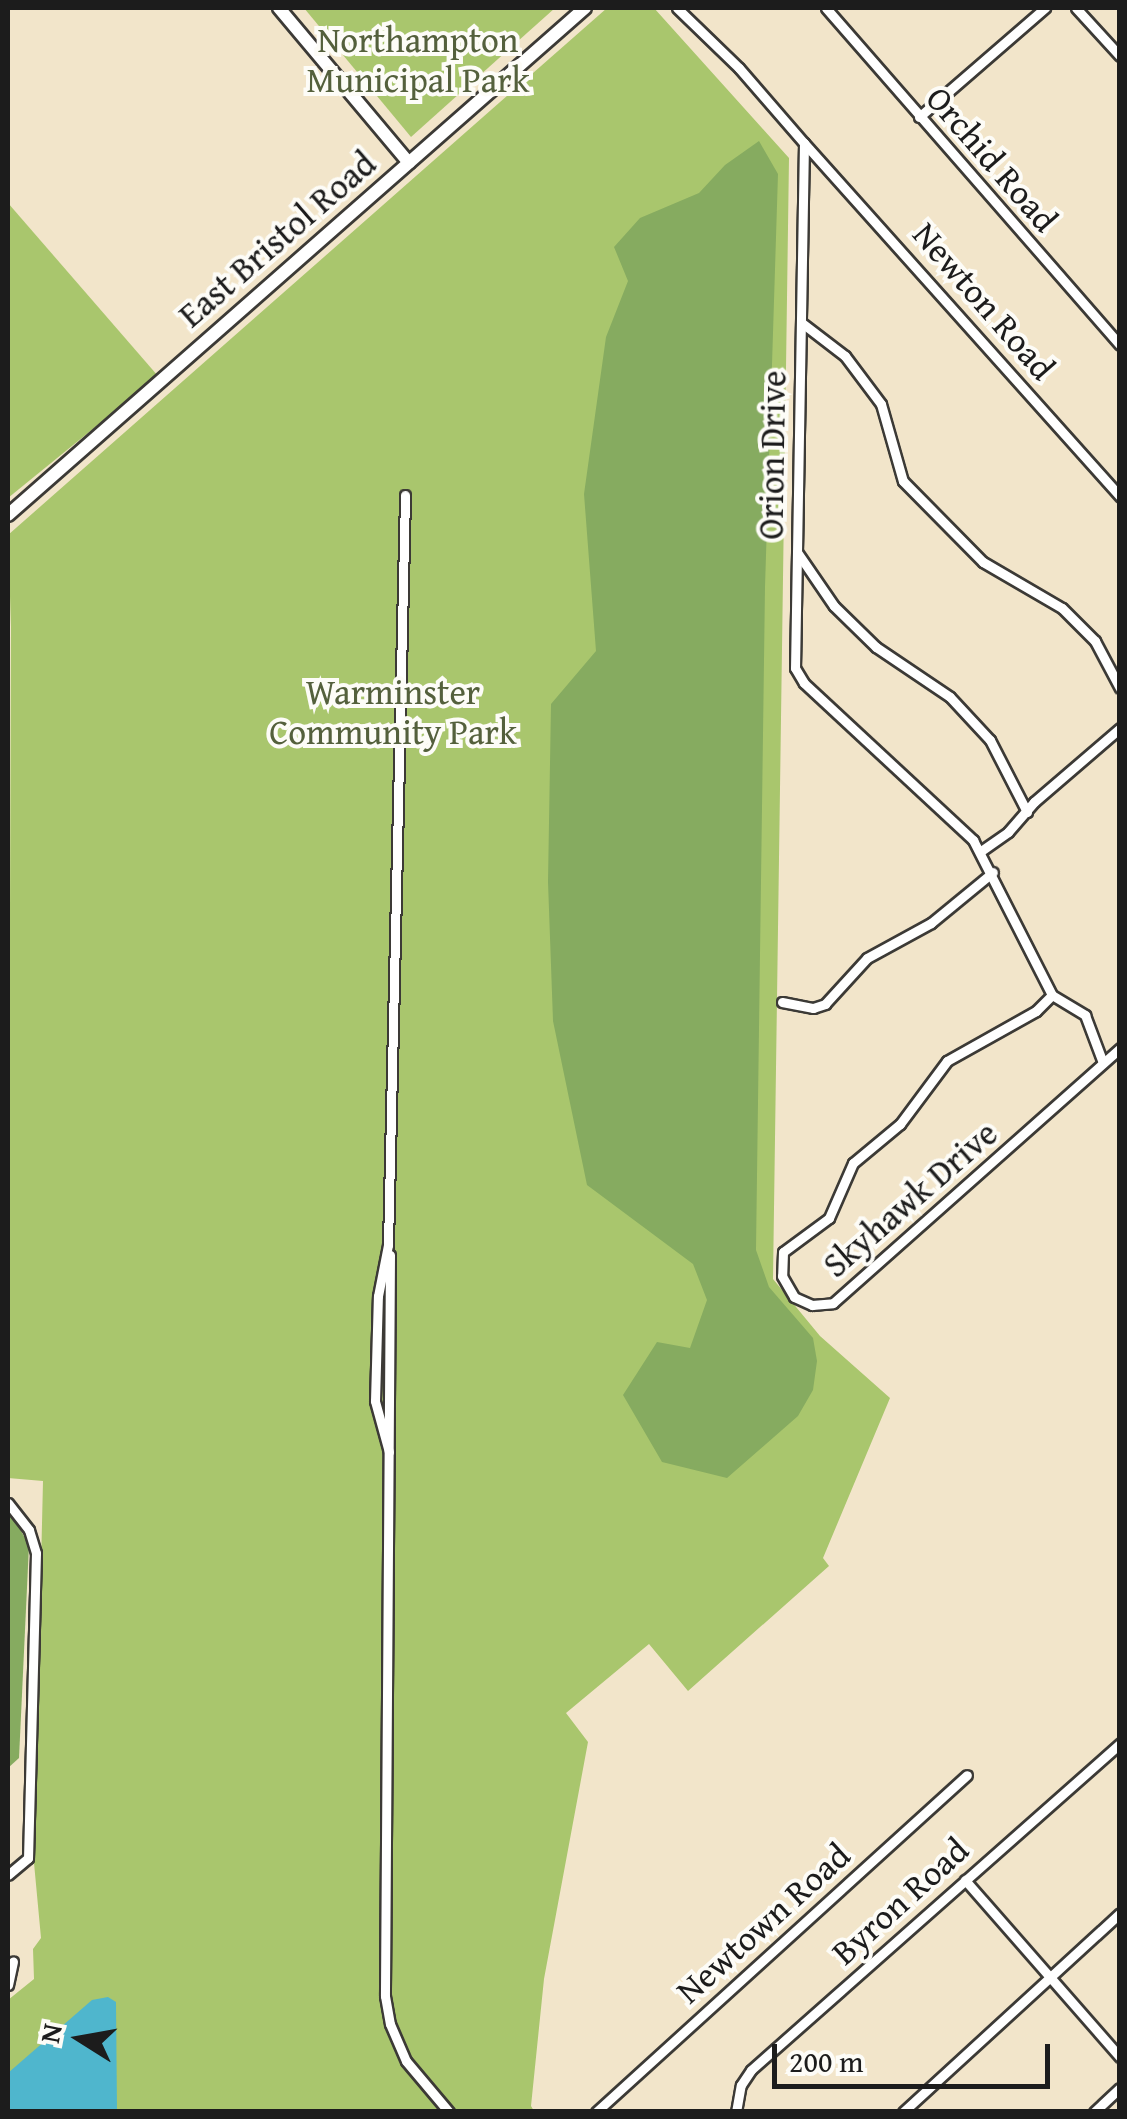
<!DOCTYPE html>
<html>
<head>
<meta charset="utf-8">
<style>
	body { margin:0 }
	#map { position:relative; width:1127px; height:2119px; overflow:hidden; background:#f2e5ca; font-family:"Gentium Book Plus",serif }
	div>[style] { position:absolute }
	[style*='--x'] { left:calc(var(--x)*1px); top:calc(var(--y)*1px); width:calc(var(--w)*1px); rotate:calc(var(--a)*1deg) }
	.green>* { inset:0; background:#a9c66d }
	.forest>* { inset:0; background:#86ab60 }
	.water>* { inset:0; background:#4fb6cd }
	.roads { filter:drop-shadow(2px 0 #3c3a36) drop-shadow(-2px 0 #3c3a36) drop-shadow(0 2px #3c3a36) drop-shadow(0 -2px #3c3a36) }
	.street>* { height:9px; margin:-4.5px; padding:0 4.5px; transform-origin:4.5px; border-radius:4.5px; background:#fff }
	.secondary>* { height:12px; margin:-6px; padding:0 6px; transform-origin:6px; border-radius:6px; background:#fff }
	span { translate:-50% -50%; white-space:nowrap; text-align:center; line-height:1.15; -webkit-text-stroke:8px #fdfcf7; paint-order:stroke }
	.park-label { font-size:35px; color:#54603c }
	.street-label { font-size:35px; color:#1c1c1c }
	.frame { position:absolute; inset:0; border:10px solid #1c1c1c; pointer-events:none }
	.north { position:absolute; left:30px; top:1989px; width:100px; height:100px; -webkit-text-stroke:8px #fdfcf7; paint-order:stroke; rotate:281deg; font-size:28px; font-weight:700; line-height:40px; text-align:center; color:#1c1c1c }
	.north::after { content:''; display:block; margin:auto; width:35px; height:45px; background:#1c1c1c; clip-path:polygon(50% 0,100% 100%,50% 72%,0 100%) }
	.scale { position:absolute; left:772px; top:2044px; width:278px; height:45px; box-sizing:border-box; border:5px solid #1c1c1c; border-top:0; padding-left:12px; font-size:30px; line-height:35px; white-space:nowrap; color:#1c1c1c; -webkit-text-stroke:8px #fdfcf7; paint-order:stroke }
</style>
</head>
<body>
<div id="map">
	<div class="green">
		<i style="clip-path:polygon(304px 8px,555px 8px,411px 137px)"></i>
		<i style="clip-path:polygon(607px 8px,654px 8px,789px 158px,773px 1279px,820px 1336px,890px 1398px,823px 1558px,829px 1566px,688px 1691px,649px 1644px,566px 1713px,588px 1742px,544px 1979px,531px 2106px,534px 2111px,8px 2111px,8px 2000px,34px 1979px,33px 1949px,41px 1938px,34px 1863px,43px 1481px,8px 1478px,11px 627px,8px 535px)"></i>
		<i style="clip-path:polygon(8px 203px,158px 376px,8px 498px)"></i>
	</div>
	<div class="forest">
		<i style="clip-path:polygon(759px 141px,778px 174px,765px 587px,756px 1250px,769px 1287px,813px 1338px,817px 1361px,813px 1390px,798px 1416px,727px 1478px,662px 1462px,623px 1395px,657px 1342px,690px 1348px,707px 1300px,693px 1264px,587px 1185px,553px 1021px,548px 882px,551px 704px,596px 651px,584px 494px,606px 337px,628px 281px,614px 247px,640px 218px,699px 193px,725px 165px)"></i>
		<i style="clip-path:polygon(8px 1508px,29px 1545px,19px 1758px,8px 1768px)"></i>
	</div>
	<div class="water">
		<i style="clip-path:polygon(108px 1997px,116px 2002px,117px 2111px,8px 2111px,8px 2073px,92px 2000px)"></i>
	</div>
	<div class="roads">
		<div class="street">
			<i style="--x:677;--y:8;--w:86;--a:44.1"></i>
			<i style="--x:739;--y:68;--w:99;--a:49.1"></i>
			<i style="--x:804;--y:143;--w:525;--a:90.98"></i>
			<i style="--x:795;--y:668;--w:17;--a:59"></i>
			<i style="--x:804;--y:683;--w:231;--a:42.9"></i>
			<i style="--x:973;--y:840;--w:174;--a:63"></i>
			<i style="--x:1052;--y:995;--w:39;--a:31"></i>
			<i style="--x:1085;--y:1015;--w:51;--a:69.4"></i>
			<i style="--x:826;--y:8;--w:447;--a:48.9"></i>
			<i style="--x:1076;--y:8;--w:65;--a:47.5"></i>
			<i style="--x:919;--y:117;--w:167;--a:-40.9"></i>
			<i style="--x:804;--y:143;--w:475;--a:48.2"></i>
			<i style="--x:802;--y:323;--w:54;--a:37.5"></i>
			<i style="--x:845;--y:356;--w:60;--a:53.1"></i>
			<i style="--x:881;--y:404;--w:80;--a:74.1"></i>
			<i style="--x:903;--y:481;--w:114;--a:45.4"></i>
			<i style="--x:983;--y:562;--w:91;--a:30.2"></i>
			<i style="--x:1062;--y:608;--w:47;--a:45"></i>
			<i style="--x:1095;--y:641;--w:53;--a:62"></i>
			<i style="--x:797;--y:552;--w:65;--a:55.6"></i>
			<i style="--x:834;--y:606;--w:59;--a:44.3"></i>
			<i style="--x:876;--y:647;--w:89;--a:34"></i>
			<i style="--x:950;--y:697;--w:59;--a:47.1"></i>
			<i style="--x:990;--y:740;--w:81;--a:62.8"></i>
			<i style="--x:981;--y:851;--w:33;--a:-35"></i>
			<i style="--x:1008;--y:832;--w:40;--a:-49"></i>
			<i style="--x:1034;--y:802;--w:113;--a:-40.7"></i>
			<i style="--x:1052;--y:995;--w:23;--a:135"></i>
			<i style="--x:1036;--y:1011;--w:102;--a:150.7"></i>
			<i style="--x:947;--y:1061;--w:79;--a:126.7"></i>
			<i style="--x:900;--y:1124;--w:61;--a:140.3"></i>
			<i style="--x:853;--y:1163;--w:60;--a:113.6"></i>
			<i style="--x:829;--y:1218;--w:57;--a:143.5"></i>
			<i style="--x:783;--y:1252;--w:24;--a:92"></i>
			<i style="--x:782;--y:1276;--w:24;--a:60"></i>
			<i style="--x:794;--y:1297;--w:20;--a:24"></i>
			<i style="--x:812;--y:1305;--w:21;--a:-5"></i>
			<i style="--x:833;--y:1303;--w:384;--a:-41.6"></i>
			<i style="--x:782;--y:1002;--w:32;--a:11"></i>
			<i style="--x:813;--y:1008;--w:13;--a:-18"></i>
			<i style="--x:825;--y:1004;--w:62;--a:-47.6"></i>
			<i style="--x:867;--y:958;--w:73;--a:-28.7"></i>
			<i style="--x:931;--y:923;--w:80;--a:-39.4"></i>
			<i style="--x:390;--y:1255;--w:741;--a:90.39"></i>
			<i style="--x:385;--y:1996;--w:28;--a:80"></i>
			<i style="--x:390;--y:2024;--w:40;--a:66.6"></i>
			<i style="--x:406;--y:2061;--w:67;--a:49.9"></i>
			<i style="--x:389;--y:1452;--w:53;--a:-105.4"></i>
			<i style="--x:375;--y:1401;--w:105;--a:-88.4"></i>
			<i style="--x:378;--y:1296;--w:52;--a:-78.9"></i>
			<i style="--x:388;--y:1245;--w:750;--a:-88.7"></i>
			<i style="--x:8;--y:1503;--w:34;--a:52"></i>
			<i style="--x:29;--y:1530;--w:24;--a:73"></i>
			<i style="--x:36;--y:1553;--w:305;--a:91.5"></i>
			<i style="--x:28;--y:1858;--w:26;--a:140"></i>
			<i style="--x:965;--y:1880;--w:235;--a:48.8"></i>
			<i style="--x:8;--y:1985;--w:24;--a:-78"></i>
			<i style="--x:596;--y:2112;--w:501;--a:-42.25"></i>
			<i style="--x:736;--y:2112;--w:27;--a:-80"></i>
			<i style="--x:741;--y:2085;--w:18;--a:-56"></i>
			<i style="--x:751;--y:2070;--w:493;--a:-41.5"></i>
			<i style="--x:903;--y:2112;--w:294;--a:-42.5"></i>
			<i style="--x:1094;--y:2112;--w:35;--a:-43"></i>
		</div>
		<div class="secondary">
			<i style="--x:279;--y:8;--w:202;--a:50"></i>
			<i style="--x:8;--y:515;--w:768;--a:-41.31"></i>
		</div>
	</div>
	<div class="park-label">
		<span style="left:418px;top:60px">Northampton<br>Municipal Park</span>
		<span style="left:393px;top:712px">Warminster<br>Community Park</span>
	</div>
	<div class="street-label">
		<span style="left:992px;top:159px;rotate:49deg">Orchid Road</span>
		<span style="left:277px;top:239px;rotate:-41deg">East Bristol Road</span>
		<span style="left:984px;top:301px;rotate:49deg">Newton Road</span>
		<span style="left:772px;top:455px;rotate:-89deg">Orion Drive</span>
		<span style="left:910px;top:1199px;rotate:-41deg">Skyhawk Drive</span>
		<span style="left:900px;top:1901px;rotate:-42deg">Byron Road</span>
		<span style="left:763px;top:1923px;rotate:-42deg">Newtown Road</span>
	</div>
	<div class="frame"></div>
	<div class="north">N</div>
	<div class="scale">200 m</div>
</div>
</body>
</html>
